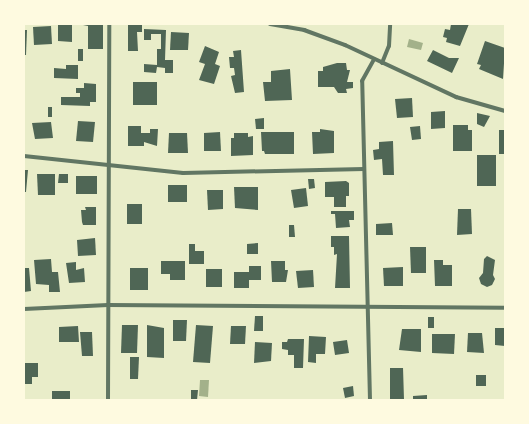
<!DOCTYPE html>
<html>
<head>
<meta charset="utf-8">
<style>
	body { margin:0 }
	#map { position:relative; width:529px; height:424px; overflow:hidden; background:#e9edc9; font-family:Bitter,serif }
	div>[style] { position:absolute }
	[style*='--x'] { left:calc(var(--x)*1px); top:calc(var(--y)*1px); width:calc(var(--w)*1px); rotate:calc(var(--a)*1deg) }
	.water>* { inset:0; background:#a3b18a }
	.building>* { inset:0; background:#4f6655 }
	.minor>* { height:4px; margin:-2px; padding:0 2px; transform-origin:2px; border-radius:2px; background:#617663 }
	span { translate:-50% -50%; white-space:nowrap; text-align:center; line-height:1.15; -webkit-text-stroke:4px #fefae0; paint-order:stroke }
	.frame { position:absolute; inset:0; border:25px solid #fefae0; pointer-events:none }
</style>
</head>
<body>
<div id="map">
	<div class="water">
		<i style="clip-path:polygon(409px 39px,423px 43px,421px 50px,407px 47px)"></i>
		<i style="clip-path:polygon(200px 380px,209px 380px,208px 397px,199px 396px)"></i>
	</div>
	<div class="building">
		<i style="clip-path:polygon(58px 24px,72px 24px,72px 42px,58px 41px)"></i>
		<i style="clip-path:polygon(78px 24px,103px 24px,103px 49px,88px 49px,88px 26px)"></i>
		<i style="clip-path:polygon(128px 24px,142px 24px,142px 32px,137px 32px,138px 51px,128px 51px)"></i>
		<i style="clip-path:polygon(451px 24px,469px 24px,460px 46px,446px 42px,447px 38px,443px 37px,445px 29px,450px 30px)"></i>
		<i style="clip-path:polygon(51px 26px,52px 44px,34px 45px,33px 27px)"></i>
		<i style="clip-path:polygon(144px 29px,166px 30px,165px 60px,173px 60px,173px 73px,165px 73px,165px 68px,157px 67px,156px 73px,144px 72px,144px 64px,157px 65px,157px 49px,161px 49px,161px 34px,151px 34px,151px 40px,144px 40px)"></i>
		<i style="clip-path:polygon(24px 30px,27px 30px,26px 55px,24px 55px)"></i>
		<i style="clip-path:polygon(171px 32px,189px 33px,188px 50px,170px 50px)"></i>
		<i style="clip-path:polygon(485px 41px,505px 48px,503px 79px,479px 69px,481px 65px,477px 64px)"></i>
		<i style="clip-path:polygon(205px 46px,219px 52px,215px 64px,220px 66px,214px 84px,199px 80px,205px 64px,199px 62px)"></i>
		<i style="clip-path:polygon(78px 49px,83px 49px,83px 61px,78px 61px)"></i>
		<i style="clip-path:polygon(241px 50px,244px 92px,235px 93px,231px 76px,235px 75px,234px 68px,230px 68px,229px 57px,234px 57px,233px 51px)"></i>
		<i style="clip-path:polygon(433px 50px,449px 58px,459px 58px,452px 73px,427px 61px)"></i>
		<i style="clip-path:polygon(337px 63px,346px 63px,347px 70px,350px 70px,347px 82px,353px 82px,353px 88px,346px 89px,347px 93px,338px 93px,334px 87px,318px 87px,318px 71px,323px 71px,323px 67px)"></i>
		<i style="clip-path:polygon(66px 65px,78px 65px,78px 79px,54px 78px,54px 68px,66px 69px)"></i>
		<i style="clip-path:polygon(290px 69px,292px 100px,265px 101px,263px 82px,271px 82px,271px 71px)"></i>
		<i style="clip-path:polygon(133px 82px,157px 82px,157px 105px,133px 105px)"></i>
		<i style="clip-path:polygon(84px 83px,96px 84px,96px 102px,90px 102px,90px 106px,61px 105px,61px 97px,80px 97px,80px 93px,76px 93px,76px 88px,84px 88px)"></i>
		<i style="clip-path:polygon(412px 98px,413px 117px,397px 118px,395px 99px)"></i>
		<i style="clip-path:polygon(48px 107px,52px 107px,52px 117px,48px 117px)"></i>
		<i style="clip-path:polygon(445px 111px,445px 128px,431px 129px,431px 112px)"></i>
		<i style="clip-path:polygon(477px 113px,490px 116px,484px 127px,477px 124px)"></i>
		<i style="clip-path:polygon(264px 118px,264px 129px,256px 129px,255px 119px)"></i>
		<i style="clip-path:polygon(78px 121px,95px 122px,93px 142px,76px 141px)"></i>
		<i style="clip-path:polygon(51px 122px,53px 138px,35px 139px,32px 123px)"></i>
		<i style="clip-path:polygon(453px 125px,468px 125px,468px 130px,472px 130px,472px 151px,453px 151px)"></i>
		<i style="clip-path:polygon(128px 126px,141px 126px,141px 133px,150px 133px,150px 129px,158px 129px,157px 146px,144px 142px,144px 146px,128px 146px)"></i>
		<i style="clip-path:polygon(420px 126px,421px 139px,412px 140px,410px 127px)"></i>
		<i style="clip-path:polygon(320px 129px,334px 131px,334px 153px,313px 154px,312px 132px,320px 132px)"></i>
		<i style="clip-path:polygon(499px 130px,505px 130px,505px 154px,499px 154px)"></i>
		<i style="clip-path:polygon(220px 132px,221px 151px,204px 151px,204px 133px)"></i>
		<i style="clip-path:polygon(261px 132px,294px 132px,294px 154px,265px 154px,264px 151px,262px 151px)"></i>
		<i style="clip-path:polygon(169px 133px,187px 133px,188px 153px,168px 153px)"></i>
		<i style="clip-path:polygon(234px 133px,248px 133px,248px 137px,253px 136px,253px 155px,231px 156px,231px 138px,234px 138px)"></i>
		<i style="clip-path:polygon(393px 141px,394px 175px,383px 175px,382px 159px,374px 160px,373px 150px,379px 149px,379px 142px)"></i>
		<i style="clip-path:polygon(477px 155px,496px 155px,496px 186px,477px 186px)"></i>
		<i style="clip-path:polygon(24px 170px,28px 170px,26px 192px,24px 192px)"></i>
		<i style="clip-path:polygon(37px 174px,55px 174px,55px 195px,38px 195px)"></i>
		<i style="clip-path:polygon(59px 174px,68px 174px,68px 183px,58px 183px)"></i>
		<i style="clip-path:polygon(76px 176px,97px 176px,97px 194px,76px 194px)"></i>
		<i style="clip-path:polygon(308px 179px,314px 179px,315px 188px,309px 189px)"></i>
		<i style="clip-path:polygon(346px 181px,349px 183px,349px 196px,346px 196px,346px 207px,334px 207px,334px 197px,325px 197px,325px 182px)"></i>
		<i style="clip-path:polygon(168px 185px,187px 185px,187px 202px,168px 202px)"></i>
		<i style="clip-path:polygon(234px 187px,258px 187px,258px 210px,235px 208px)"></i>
		<i style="clip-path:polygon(306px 188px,308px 206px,294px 208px,291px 190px)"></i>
		<i style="clip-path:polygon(207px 190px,223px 190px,223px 209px,208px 210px)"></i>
		<i style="clip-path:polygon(127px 204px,142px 204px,142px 224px,127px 224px)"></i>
		<i style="clip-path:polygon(85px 207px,96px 207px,96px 225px,83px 225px,82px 222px,81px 210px,86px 210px)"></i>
		<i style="clip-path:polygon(458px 209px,471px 209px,472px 234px,457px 235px)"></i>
		<i style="clip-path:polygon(331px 211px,354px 211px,354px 220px,349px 220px,350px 227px,336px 228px,335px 214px,331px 214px)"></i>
		<i style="clip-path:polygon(392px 223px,393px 235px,376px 235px,376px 224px)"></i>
		<i style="clip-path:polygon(289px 225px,294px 225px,295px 237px,289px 237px)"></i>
		<i style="clip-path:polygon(331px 236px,349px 236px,350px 288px,335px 288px,337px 254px,334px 255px,334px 247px,331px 247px)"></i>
		<i style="clip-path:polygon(95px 238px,96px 255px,78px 256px,77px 240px)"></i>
		<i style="clip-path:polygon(258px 243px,258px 254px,247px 254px,247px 244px)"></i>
		<i style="clip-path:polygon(189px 244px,195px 244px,195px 251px,204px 251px,204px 264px,189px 264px)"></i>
		<i style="clip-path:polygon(410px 247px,426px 247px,426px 273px,411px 273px)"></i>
		<i style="clip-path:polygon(487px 256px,495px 260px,493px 275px,495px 279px,492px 285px,487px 287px,481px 284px,479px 278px,483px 273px,484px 259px)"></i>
		<i style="clip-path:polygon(51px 259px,52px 272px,58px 272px,60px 292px,49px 292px,49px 285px,36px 284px,34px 260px)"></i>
		<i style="clip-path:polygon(434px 260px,443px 260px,443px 265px,452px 265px,452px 286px,435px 286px)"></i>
		<i style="clip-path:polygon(161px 261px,185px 261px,185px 280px,170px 280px,170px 274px,161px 274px)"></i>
		<i style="clip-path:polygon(271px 261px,285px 261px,285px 270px,288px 270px,286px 282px,272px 282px)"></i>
		<i style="clip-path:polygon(76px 262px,76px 270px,84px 268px,85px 282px,69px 283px,66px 263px)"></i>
		<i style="clip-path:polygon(249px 266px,261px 266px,261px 280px,249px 280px,249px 288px,234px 288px,234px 272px,249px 272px)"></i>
		<i style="clip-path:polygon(403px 267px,403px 286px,384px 286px,383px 268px)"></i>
		<i style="clip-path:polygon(24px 268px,29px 268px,31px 291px,24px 292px)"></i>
		<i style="clip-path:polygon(130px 268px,148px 268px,148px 290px,130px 290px)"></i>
		<i style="clip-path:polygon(206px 269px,222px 269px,222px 287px,206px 287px)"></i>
		<i style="clip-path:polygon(313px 270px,314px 287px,298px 288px,296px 271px)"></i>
		<i style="clip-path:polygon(255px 316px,263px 316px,263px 331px,254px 331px)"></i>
		<i style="clip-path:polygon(428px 317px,434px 317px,434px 328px,428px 328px)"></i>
		<i style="clip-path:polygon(173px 320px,187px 320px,186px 341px,173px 341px)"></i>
		<i style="clip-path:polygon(122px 325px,138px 325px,137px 353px,121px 353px)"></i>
		<i style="clip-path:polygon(147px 325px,164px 328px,164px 358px,147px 357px)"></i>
		<i style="clip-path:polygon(196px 325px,213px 326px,210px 363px,193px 362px)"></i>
		<i style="clip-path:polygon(78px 326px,79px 342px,59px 342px,59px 327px)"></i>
		<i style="clip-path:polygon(231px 326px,246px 326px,245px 344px,230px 344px)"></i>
		<i style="clip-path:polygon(495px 328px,505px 328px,505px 346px,495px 345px)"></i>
		<i style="clip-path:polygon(402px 329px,421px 329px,421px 352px,399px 350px)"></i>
		<i style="clip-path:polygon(80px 332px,92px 332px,93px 356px,82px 356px)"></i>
		<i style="clip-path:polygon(468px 333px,482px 333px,484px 353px,467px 352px)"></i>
		<i style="clip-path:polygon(432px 334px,455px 334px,454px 354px,432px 353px)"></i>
		<i style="clip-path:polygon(309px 336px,326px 337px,325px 354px,316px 354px,316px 363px,308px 362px)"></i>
		<i style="clip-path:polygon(288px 339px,304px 339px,303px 368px,294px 368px,294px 355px,288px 355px,288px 350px,282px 349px,282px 342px,287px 342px)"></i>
		<i style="clip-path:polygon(347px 340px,349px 353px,335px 355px,333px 342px)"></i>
		<i style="clip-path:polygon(255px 342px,272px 343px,271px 361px,254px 363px)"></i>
		<i style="clip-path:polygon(130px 357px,139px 357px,138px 379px,130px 379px)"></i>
		<i style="clip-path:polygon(24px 363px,38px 363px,38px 377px,32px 377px,32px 384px,24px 384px)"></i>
		<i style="clip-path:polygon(390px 368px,403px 368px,404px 399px,390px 399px)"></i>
		<i style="clip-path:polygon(476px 375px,486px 375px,486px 386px,476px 386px)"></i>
		<i style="clip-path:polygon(353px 386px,354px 396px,345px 398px,343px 388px)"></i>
		<i style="clip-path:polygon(191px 390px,198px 390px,197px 400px,191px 400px)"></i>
		<i style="clip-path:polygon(52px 391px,70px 391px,70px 400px,52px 400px)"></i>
		<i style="clip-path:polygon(427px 395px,427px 400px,413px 400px,413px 396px)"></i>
	</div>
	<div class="minor">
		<i style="--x:270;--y:24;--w:35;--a:10"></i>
		<i style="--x:304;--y:30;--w:44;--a:20.1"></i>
		<i style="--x:345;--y:45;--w:123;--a:25.1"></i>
		<i style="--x:456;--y:97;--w:51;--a:15.9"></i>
		<i style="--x:382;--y:63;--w:18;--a:-68"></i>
		<i style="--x:389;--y:46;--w:22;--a:-87"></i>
		<i style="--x:24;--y:156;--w:160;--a:6.1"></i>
		<i style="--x:183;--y:173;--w:181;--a:-1.3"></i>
		<i style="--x:24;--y:309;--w:84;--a:-2.7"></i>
		<i style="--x:108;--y:305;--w:397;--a:0.4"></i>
		<i style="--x:108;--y:400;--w:376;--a:-89.8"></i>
		<i style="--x:370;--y:400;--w:319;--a:-91.4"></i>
		<i style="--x:362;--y:81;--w:25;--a:-61"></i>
	</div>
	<div class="frame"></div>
</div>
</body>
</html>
